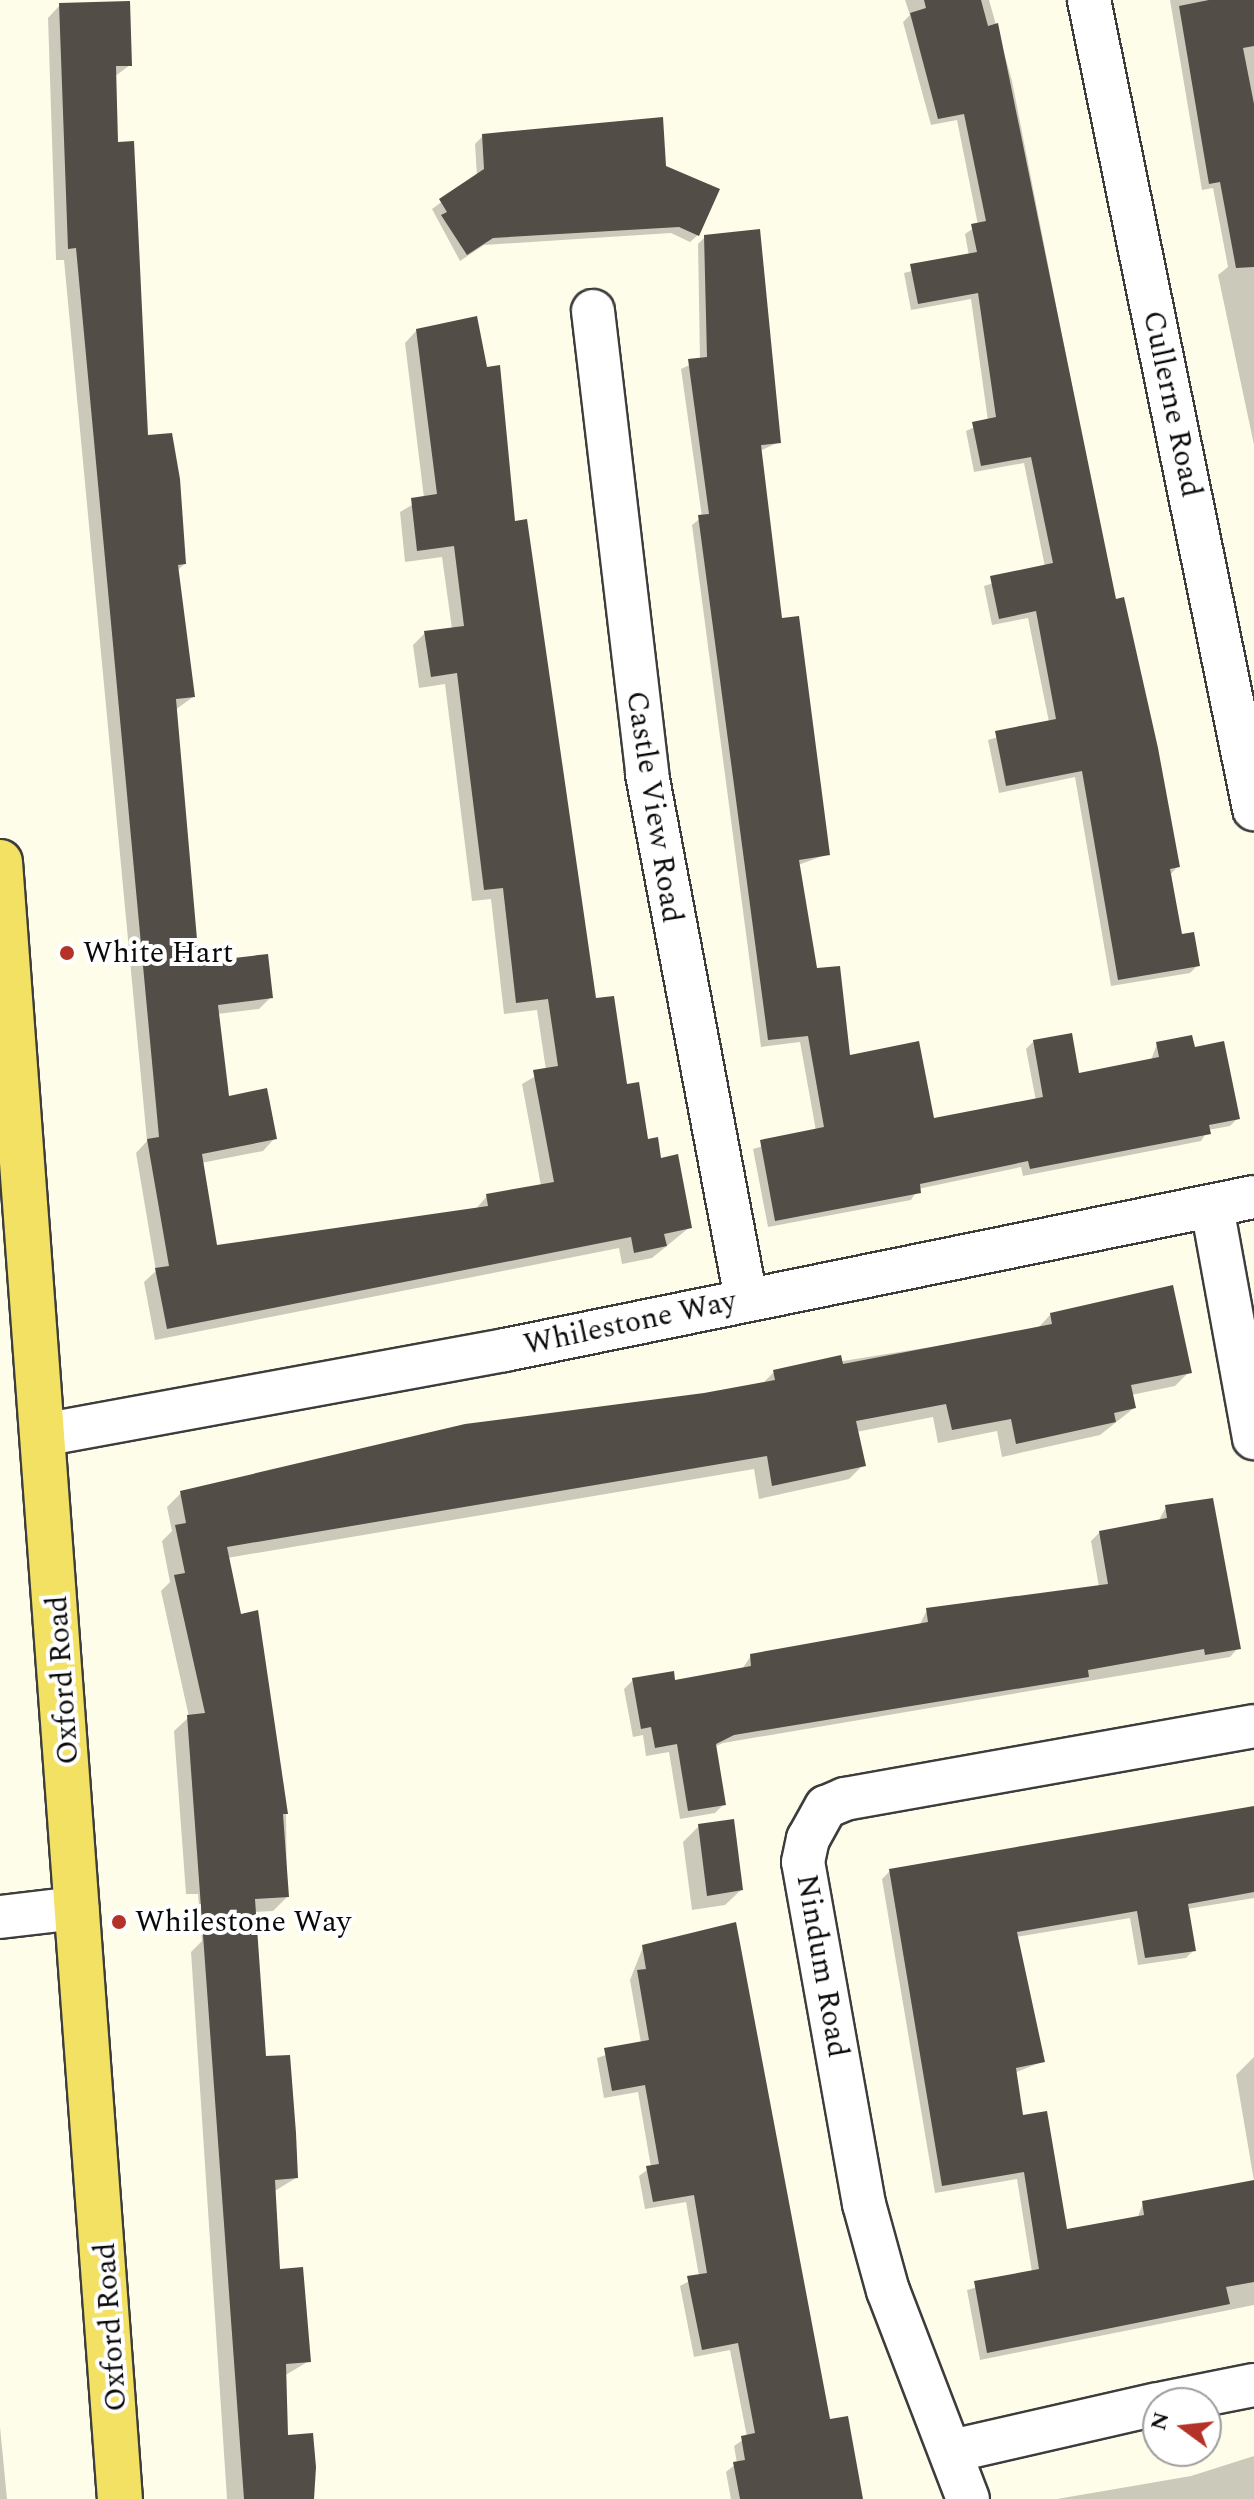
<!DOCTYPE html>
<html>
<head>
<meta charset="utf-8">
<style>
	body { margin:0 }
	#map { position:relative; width:1254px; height:2499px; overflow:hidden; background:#fefde9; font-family:Spectral,serif }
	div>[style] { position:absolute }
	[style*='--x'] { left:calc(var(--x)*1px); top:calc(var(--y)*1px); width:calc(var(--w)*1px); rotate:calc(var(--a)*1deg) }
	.shadow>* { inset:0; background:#0003 }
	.building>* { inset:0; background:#524d47 }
	.roads { filter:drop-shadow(2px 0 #3d3d3d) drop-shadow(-2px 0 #3d3d3d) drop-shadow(0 2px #3d3d3d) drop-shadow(0 -2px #3d3d3d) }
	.minor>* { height:42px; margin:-21px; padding:0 21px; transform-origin:21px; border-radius:21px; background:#fff }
	.major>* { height:44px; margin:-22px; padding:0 22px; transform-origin:22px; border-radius:22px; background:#f3e164 }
	.dots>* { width:22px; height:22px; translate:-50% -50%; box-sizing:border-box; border:4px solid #fff; border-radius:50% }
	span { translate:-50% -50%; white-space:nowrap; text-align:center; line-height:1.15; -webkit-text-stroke:8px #fff; paint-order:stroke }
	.street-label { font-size:30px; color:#0a0a0a }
	.poi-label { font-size:30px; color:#0a0a0a }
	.left { translate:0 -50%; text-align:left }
	.north { position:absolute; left:1142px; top:2387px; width:80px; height:80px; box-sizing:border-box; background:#fff; border:2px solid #9d9d9d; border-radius:50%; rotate:285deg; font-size:22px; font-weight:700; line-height:32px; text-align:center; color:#0a0a0a }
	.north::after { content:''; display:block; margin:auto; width:28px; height:36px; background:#b43329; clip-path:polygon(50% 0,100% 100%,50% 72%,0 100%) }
</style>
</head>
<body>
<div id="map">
	<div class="shadow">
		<i style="clip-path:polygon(905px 0,989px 0,1012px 81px,1114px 601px,1178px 866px,1171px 874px,1180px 937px,1198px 965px,1190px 973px,1111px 986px,1075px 777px,999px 793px,988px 740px,1049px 722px,1028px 618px,992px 625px,984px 586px,1045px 567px,1024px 463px,974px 472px,966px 431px,988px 421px,971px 299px,911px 310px,904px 273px,969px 256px,965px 234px,978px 225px,957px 120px,931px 125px,903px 22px,910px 15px)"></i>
		<i style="clip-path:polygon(1170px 0,1247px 0,1254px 37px,1254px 445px,1218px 275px,1228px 267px,1213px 188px,1202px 190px)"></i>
		<i style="clip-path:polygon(60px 5px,130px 65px,114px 77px,117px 144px,146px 437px,184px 564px,177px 571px,193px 697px,175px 710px,198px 965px,271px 997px,259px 1009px,217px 1014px,227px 1098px,275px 1138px,263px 1151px,201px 1163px,216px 1248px,475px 1210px,487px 1196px,541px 1186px,522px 1084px,546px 1070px,537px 1010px,504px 1014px,491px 899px,472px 901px,445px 684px,419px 688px,413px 645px,425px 633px,452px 629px,442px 557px,405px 562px,400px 512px,424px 498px,405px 343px,417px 330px,513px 523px,595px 1000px,646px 1142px,690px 1227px,652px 1258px,622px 1264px,619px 1248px,155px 1340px,144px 1282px,156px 1271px,136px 1153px,147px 1141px,64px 260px,56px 260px,48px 18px)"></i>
		<i style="clip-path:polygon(483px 136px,664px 167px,698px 235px,690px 242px,671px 233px,484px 245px,460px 261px,432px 209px,477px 176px,475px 144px)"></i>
		<i style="clip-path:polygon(705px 237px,779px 442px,760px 451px,780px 620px,828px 854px,798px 865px,815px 970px,849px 1058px,932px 1121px,1036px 1101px,1026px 1049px,1034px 1041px,1077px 1075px,1151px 1060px,1157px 1044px,1194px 1049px,1238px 1118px,1230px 1126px,1208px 1130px,1201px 1141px,1023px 1176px,1021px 1167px,918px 1189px,911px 1200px,768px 1227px,753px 1149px,816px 1131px,800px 1042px,761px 1047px,692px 525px,702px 517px,681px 369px,700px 360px,698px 244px)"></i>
		<i style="clip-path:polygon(1051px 1314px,1189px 1372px,1175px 1386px,1131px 1395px,1134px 1408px,1100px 1435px,1002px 1457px,997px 1431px,938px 1443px,933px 1417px,856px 1432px,863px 1465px,849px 1479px,759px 1499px,754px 1469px,227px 1558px,286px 1813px,287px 1897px,273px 1911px,254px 1912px,264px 2059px,296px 2178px,273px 2192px,278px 2271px,309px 2361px,284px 2376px,286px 2437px,314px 2499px,227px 2499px,191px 1952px,202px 1941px,198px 1894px,186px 1894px,174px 1731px,189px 1717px,161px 1591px,170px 1582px,162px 1541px,172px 1531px,167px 1507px,181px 1493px,761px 1385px,774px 1372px,1036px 1330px)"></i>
		<i style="clip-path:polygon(1166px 1507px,1238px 1648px,1230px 1657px,723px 1743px,714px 1747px,724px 1804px,715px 1813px,680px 1819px,669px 1752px,646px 1756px,643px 1735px,633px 1737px,624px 1689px,633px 1680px,673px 1683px,742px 1669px,751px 1656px,919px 1626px,927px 1610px,1099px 1587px,1091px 1541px,1100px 1532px,1158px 1522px)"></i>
		<i style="clip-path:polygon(1254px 1809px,1254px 1898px,1187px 1909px,1194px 1950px,1186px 1958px,1138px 1965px,1130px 1918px,1016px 1937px,1042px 2062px,1014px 2073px,1022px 2117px,1065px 2231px,1137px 2219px,1143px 2203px,1254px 2182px,1254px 2305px,980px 2360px,967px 2290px,1032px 2272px,1017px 2179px,935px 2193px,882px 1879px,890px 1871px)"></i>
		<i style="clip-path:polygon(699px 1826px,741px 1890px,725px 1905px,692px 1910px,683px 1842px)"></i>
		<i style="clip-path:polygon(643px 1947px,828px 2422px,862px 2499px,731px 2499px,726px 2472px,737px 2463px,734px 2446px,747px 2437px,730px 2350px,694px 2357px,680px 2286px,699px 2276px,686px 2202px,645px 2209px,639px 2176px,651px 2167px,638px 2092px,604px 2098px,597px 2058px,641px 2043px,630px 1980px)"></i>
		<i style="clip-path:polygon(1254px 2057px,1254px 2181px,1236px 2075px)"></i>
		<i style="clip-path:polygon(0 2427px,7px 2499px,0 2499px)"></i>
		<i style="clip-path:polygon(1254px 2456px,1254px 2499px,1057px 2499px,1191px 2476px)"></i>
	</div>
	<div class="building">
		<i style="clip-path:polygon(924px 0,981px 0,988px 26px,998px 23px,1116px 599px,1124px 597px,1158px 748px,1180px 867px,1170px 869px,1182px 934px,1194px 932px,1200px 966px,1118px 980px,1082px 771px,1006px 786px,995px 731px,1056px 719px,1036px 611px,999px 619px,990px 576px,1053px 563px,1031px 457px,981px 466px,972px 422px,996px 417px,978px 293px,918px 304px,910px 264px,977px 252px,971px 224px,986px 221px,964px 114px,938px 119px,910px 13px,926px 8px)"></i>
		<i style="clip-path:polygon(1209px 0,1254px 0,1254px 46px,1243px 48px,1254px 104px,1254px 267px,1236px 268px,1220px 182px,1209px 184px,1203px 149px,1179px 6px)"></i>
		<i style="clip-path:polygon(130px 1px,132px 66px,116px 66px,118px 142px,134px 141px,148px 435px,172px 433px,180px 479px,186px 564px,178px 565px,195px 697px,176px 699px,199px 962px,268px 954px,273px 998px,218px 1005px,229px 1096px,267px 1088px,277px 1139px,202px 1154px,217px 1245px,488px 1206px,486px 1194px,554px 1182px,533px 1070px,558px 1066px,548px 999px,516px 1003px,503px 888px,484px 890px,457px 673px,431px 677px,424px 631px,464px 626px,454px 546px,417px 551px,411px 498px,437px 494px,416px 329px,477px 316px,487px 367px,500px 365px,515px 521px,527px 519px,596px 998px,614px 996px,627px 1084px,639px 1082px,648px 1139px,658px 1137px,661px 1158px,678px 1154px,692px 1228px,664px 1234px,667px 1246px,634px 1253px,631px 1237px,167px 1329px,155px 1268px,169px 1266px,147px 1139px,159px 1137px,76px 248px,68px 249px,59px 3px)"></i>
		<i style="clip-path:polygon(663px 117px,666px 166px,720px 189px,699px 236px,679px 227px,493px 238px,467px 255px,441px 215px,447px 212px,439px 199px,484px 169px,482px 134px)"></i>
		<i style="clip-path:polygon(760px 229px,781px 443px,761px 445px,782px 618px,799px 616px,830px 855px,799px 860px,817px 968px,840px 966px,850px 1055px,919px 1041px,934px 1118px,1043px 1097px,1033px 1040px,1072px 1033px,1079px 1073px,1159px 1057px,1156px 1042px,1192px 1035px,1195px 1047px,1224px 1041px,1240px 1119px,1209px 1125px,1211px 1134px,1030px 1169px,1028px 1161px,920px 1184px,921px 1193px,775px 1221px,760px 1140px,824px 1127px,808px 1036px,768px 1040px,698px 515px,709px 514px,688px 359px,707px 357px,704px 235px)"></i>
		<i style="clip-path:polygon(1173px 1285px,1192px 1373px,1131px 1385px,1136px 1408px,1114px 1413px,1116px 1422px,1016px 1444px,1011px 1419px,952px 1430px,946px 1404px,856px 1421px,866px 1466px,772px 1486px,767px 1456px,227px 1547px,241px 1614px,258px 1610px,288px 1814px,283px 1814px,289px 1897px,255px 1899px,266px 2056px,290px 2055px,296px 2133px,298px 2178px,275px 2180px,280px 2269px,303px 2267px,311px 2362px,286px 2364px,288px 2435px,313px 2433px,316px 2467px,314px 2499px,244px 2499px,187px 1715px,205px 1713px,174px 1575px,185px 1573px,175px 1525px,186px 1523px,180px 1491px,465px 1424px,704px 1393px,775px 1380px,773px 1370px,841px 1355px,843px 1364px,1052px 1324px,1050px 1313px)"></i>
		<i style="clip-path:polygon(1213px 1498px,1241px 1649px,1205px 1655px,1204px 1649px,1088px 1670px,1089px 1677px,734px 1735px,716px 1744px,726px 1805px,688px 1811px,677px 1744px,655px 1748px,651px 1727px,641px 1729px,632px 1678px,674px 1671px,675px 1680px,751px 1666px,750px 1654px,928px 1622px,926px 1608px,1108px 1584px,1099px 1531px,1167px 1518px,1165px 1505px)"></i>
		<i style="clip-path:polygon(1254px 1806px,1254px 1892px,1188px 1904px,1196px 1951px,1145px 1958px,1137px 1911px,1017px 1932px,1045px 2062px,1016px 2068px,1023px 2115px,1047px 2111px,1067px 2229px,1144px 2215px,1142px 2201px,1254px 2180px,1254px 2282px,1226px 2287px,1230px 2304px,987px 2353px,974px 2281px,1039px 2269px,1024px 2172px,942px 2186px,889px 1869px)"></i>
		<i style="clip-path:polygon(734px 1819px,743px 1890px,707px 1896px,698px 1824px)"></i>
		<i style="clip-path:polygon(736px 1922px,830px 2419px,848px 2416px,863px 2499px,740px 2499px,733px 2462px,745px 2460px,741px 2436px,755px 2433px,738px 2343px,702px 2350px,687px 2276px,707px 2273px,694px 2195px,653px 2202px,646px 2166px,659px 2164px,645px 2085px,612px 2091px,604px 2048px,649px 2040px,637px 1970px,646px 1969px,642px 1945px)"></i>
	</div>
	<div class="roads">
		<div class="minor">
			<i style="--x:1089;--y:0;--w:826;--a:78.47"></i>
			<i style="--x:593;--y:311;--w:466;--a:83.3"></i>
			<i style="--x:647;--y:774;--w:534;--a:79.32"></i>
			<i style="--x:1212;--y:1207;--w:235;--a:79.7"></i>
			<i style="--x:47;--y:1434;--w:466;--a:-10.4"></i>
			<i style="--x:505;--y:1350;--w:764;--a:-11.55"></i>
			<i style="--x:0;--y:1917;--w:78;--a:-6.7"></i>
			<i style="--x:1163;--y:2403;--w:93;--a:-11.2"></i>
			<i style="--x:952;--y:2451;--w:211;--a:-12.9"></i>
			<i style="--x:968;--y:2499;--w:223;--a:-111"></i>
			<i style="--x:888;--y:2291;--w:90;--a:-105.4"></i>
			<i style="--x:864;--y:2204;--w:347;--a:-100.1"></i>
			<i style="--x:803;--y:1862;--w:24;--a:-78"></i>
			<i style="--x:808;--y:1839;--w:37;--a:-61"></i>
			<i style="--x:826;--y:1807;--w:21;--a:-23"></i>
			<i style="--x:845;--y:1799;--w:415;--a:-10.1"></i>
		</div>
		<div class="major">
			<i style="--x:0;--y:862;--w:1641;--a:85.81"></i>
		</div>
	</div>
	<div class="dots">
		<i style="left:67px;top:953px;background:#b43329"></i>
		<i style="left:119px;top:1922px;background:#b43329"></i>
	</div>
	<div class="street-label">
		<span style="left:1172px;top:404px;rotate:78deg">Cullerne Road</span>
		<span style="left:654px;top:807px;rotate:81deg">Castle View Road</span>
		<span style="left:630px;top:1323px;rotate:-12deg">Whilestone Way</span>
		<span style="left:63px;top:1680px;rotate:-94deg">Oxford Road</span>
		<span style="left:822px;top:1966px;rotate:80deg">Nindum Road</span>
		<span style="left:111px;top:2327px;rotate:-94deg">Oxford Road</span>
	</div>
	<div class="poi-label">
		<span class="left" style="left:83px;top:953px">White Hart</span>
		<span class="left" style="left:135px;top:1922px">Whilestone Way</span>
	</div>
	<div class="north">N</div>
</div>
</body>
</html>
